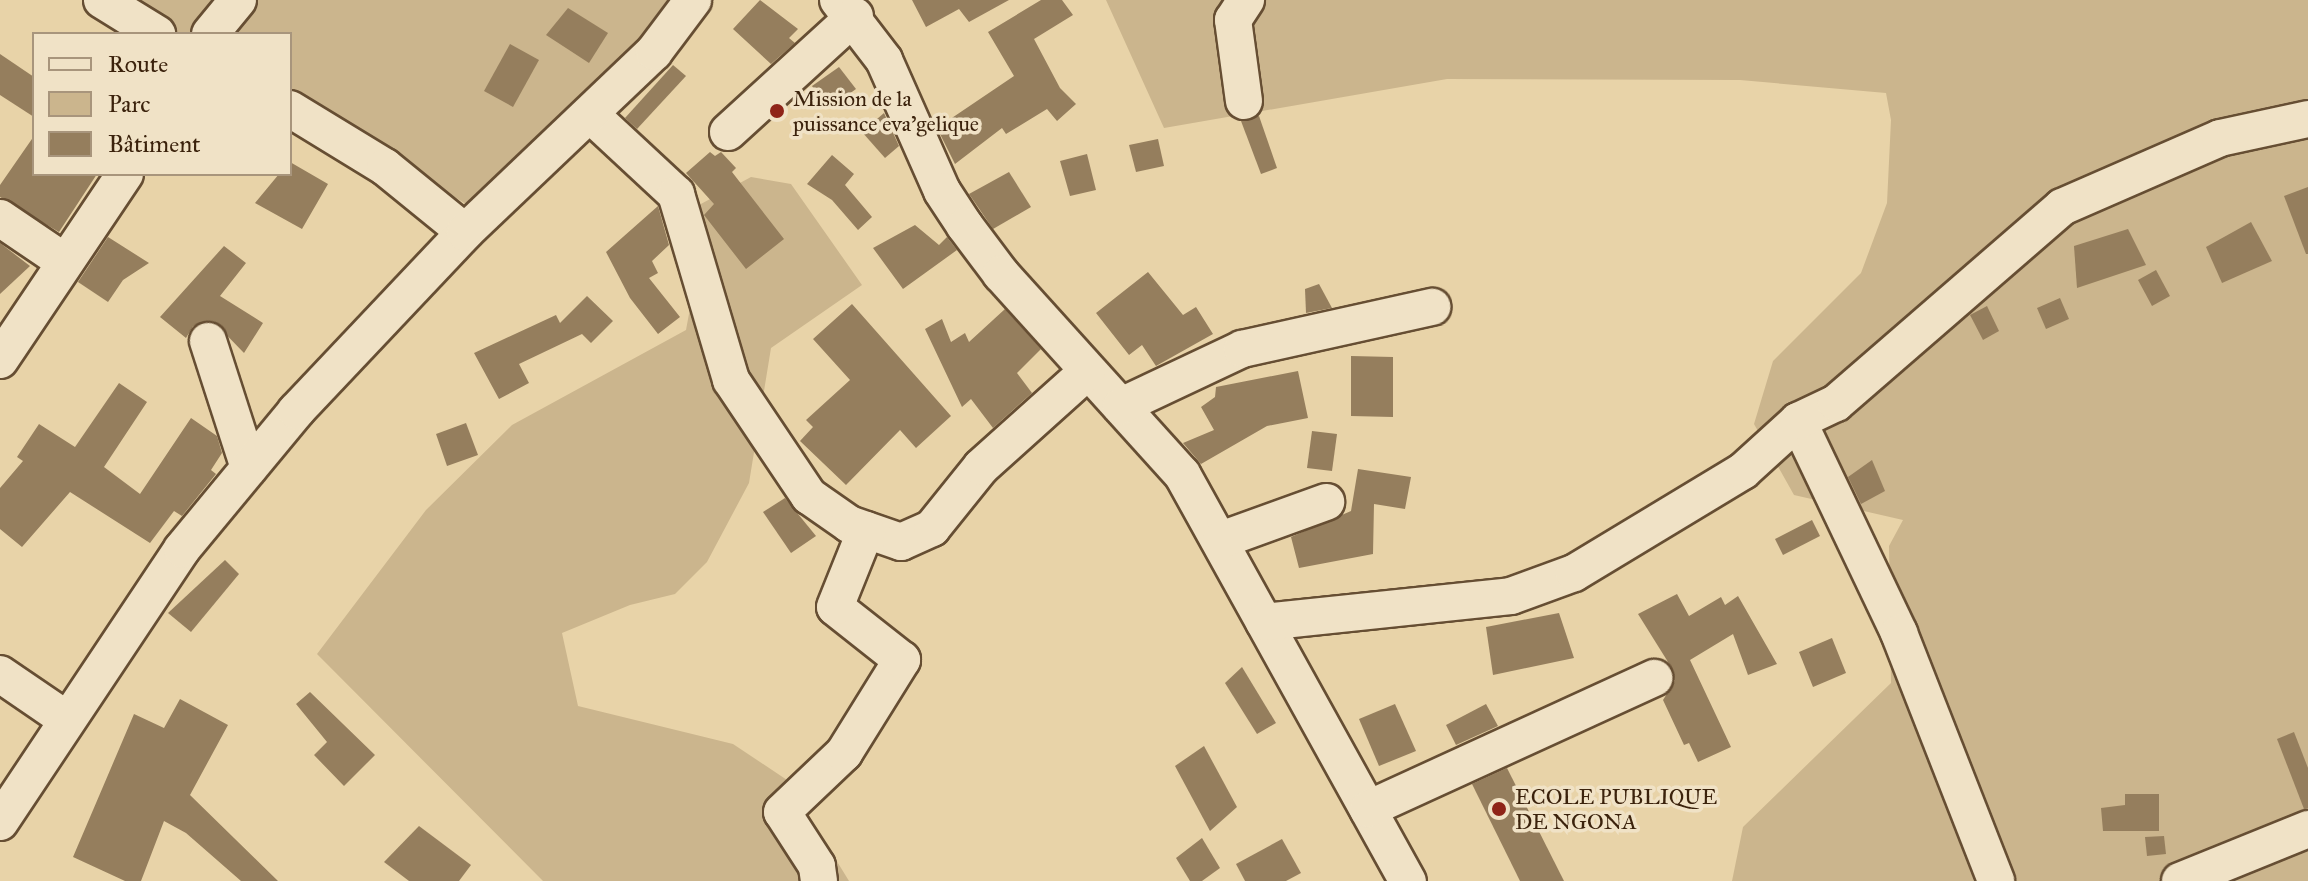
<!DOCTYPE html>
<html>
<head>
<meta charset="utf-8">
<style>
	body { margin:0 }
	#map { position:relative; width:2308px; height:881px; overflow:hidden; background:#e8d3a8; font-family:"IM FELL Great Primer",serif }
	div>[style] { position:absolute }
	[style*='--x'] { left:calc(var(--x)*1px); top:calc(var(--y)*1px); width:calc(var(--w)*1px); rotate:calc(var(--a)*1deg) }
	.green>* { inset:0; background:#cbb58d }
	.building>* { inset:0; background:#957e5d }
	.roads { filter:drop-shadow(2px 0 #664e33) drop-shadow(-2px 0 #664e33) drop-shadow(0 2px #664e33) drop-shadow(0 -2px #664e33) }
	.minor>* { height:36px; margin:-18px; padding:0 18px; transform-origin:18px; border-radius:18px; background:#f0e2c6 }
	.dots>* { width:22px; height:22px; translate:-50% -50%; box-sizing:border-box; border:4px solid #f0e2c6; border-radius:50% }
	span { translate:-50% -50%; white-space:nowrap; text-align:center; line-height:1.15; -webkit-text-stroke:7px #f0e2c6; paint-order:stroke }
	.poi-label { font-size:22px; color:#3b220c }
	.left { translate:0 -50%; text-align:left }
	.legend { position:absolute; left:32px; top:32px; width:260px; height:144px; box-sizing:border-box; background:#f0e2c6; border:2px solid #a8957c; margin:0; padding:10px 14px; list-style:none; font-size:24px; color:#3b220c }
	.legend li { display:flex; align-items:center; gap:16px; height:40px }
	.legend b { width:40px; border:2px solid #a8957c }
</style>
</head>
<body>
<div id="map">
	<div class="green">
		<i style="clip-path:polygon(121px 0,700px 0,479px 212px,290px 96px,290px 34px,181px 34px)"></i>
		<i style="clip-path:polygon(1106px 0,2308px 0,2308px 881px,1732px 881px,1743px 827px,1891px 683px,1889px 546px,1903px 520px,1794px 495px,1754px 424px,1773px 361px,1861px 273px,1887px 203px,1891px 120px,1886px 93px,1740px 80px,1447px 79px,1164px 128px)"></i>
		<i style="clip-path:polygon(751px 177px,791px 184px,862px 285px,771px 348px,749px 483px,707px 562px,675px 594px,630px 605px,562px 633px,578px 706px,733px 744px,787px 780px,849px 881px,543px 881px,317px 654px,426px 510px,512px 425px,686px 330px,696px 276px,699px 205px)"></i>
	</div>
	<div class="building">
		<i style="clip-path:polygon(760px 0,798px 29px,789px 38px,795px 43px,771px 64px,733px 29px)"></i>
		<i style="clip-path:polygon(912px 0,1009px 0,969px 22px,959px 9px,926px 27px)"></i>
		<i style="clip-path:polygon(1041px 0,1062px 0,1073px 15px,1034px 39px,1060px 88px,1076px 104px,1057px 121px,1047px 109px,1006px 134px,1002px 128px,955px 164px,937px 128px,1014px 76px,988px 32px)"></i>
		<i style="clip-path:polygon(568px 8px,608px 33px,589px 63px,546px 35px)"></i>
		<i style="clip-path:polygon(510px 44px,539px 60px,513px 107px,484px 91px)"></i>
		<i style="clip-path:polygon(0 54px,34px 77px,34px 117px,0 95px)"></i>
		<i style="clip-path:polygon(673px 65px,686px 76px,637px 129px,625px 118px)"></i>
		<i style="clip-path:polygon(839px 67px,856px 89px,828px 109px,812px 86px)"></i>
		<i style="clip-path:polygon(884px 113px,899px 146px,885px 158px,862px 132px)"></i>
		<i style="clip-path:polygon(1259px 116px,1277px 168px,1261px 174px,1241px 121px)"></i>
		<i style="clip-path:polygon(34px 136px,34px 174px,97px 174px,59px 232px,0 197px,0 185px)"></i>
		<i style="clip-path:polygon(1158px 139px,1164px 166px,1136px 172px,1129px 145px)"></i>
		<i style="clip-path:polygon(710px 152px,715px 156px,721px 152px,736px 168px,732px 172px,784px 239px,746px 269px,704px 215px,714px 204px,686px 173px)"></i>
		<i style="clip-path:polygon(1087px 154px,1096px 190px,1070px 196px,1060px 161px)"></i>
		<i style="clip-path:polygon(832px 155px,854px 174px,845px 185px,872px 217px,858px 230px,832px 200px,807px 184px)"></i>
		<i style="clip-path:polygon(290px 162px,328px 184px,302px 229px,255px 203px,279px 174px,290px 174px)"></i>
		<i style="clip-path:polygon(1009px 172px,1031px 207px,993px 229px,969px 194px)"></i>
		<i style="clip-path:polygon(2308px 187px,2308px 254px,2306px 254px,2284px 196px)"></i>
		<i style="clip-path:polygon(658px 206px,669px 245px,652px 261px,658px 273px,649px 278px,680px 317px,658px 334px,630px 298px,606px 252px)"></i>
		<i style="clip-path:polygon(2251px 222px,2272px 261px,2222px 283px,2206px 247px)"></i>
		<i style="clip-path:polygon(915px 225px,939px 245px,947px 237px,957px 250px,903px 289px,873px 248px)"></i>
		<i style="clip-path:polygon(2128px 229px,2146px 265px,2077px 288px,2074px 246px)"></i>
		<i style="clip-path:polygon(108px 237px,149px 263px,123px 280px,108px 302px,78px 282px)"></i>
		<i style="clip-path:polygon(0 243px,30px 266px,0 294px)"></i>
		<i style="clip-path:polygon(224px 246px,246px 263px,220px 296px,263px 323px,244px 353px,213px 321px,193px 326px,186px 338px,160px 317px)"></i>
		<i style="clip-path:polygon(2156px 270px,2170px 296px,2152px 306px,2138px 280px)"></i>
		<i style="clip-path:polygon(1148px 272px,1183px 315px,1196px 307px,1213px 334px,1156px 366px,1142px 345px,1129px 355px,1096px 313px)"></i>
		<i style="clip-path:polygon(1319px 284px,1332px 308px,1306px 313px,1305px 289px)"></i>
		<i style="clip-path:polygon(587px 296px,613px 321px,591px 343px,582px 334px,519px 364px,529px 383px,499px 399px,474px 353px,556px 315px,560px 323px)"></i>
		<i style="clip-path:polygon(2060px 298px,2069px 319px,2046px 329px,2037px 308px)"></i>
		<i style="clip-path:polygon(852px 304px,951px 416px,916px 448px,900px 430px,846px 485px,800px 441px,813px 427px,806px 420px,850px 380px,813px 339px)"></i>
		<i style="clip-path:polygon(1987px 306px,1999px 331px,1983px 340px,1970px 315px)"></i>
		<i style="clip-path:polygon(1005px 309px,1041px 349px,1017px 373px,1032px 393px,993px 428px,971px 399px,962px 407px,925px 329px,942px 319px,951px 342px,965px 333px,969px 342px)"></i>
		<i style="clip-path:polygon(1351px 356px,1393px 357px,1393px 417px,1351px 416px)"></i>
		<i style="clip-path:polygon(1298px 371px,1308px 418px,1267px 426px,1201px 464px,1183px 443px,1214px 430px,1201px 407px,1215px 397px,1216px 387px)"></i>
		<i style="clip-path:polygon(119px 383px,147px 402px,104px 467px,140px 494px,191px 418px,217px 436px,222px 453px,211px 470px,216px 474px,182px 516px,174px 511px,150px 543px,70px 492px,22px 547px,0 529px,0 488px,23px 461px,17px 457px,39px 424px,75px 447px)"></i>
		<i style="clip-path:polygon(466px 423px,478px 455px,447px 466px,436px 434px)"></i>
		<i style="clip-path:polygon(1312px 431px,1337px 434px,1332px 471px,1307px 468px)"></i>
		<i style="clip-path:polygon(1872px 460px,1885px 491px,1861px 504px,1848px 477px)"></i>
		<i style="clip-path:polygon(1358px 469px,1411px 477px,1405px 509px,1374px 504px,1373px 554px,1299px 568px,1291px 537px,1351px 511px)"></i>
		<i style="clip-path:polygon(785px 498px,816px 536px,791px 553px,763px 512px)"></i>
		<i style="clip-path:polygon(1812px 520px,1820px 536px,1783px 555px,1775px 539px)"></i>
		<i style="clip-path:polygon(225px 560px,239px 574px,191px 632px,168px 613px)"></i>
		<i style="clip-path:polygon(1677px 594px,1689px 616px,1721px 597px,1725px 605px,1738px 596px,1777px 664px,1748px 675px,1733px 634px,1690px 660px,1731px 747px,1698px 762px,1689px 743px,1684px 745px,1663px 700px,1675px 681px,1673px 670px,1638px 614px)"></i>
		<i style="clip-path:polygon(1559px 613px,1574px 658px,1493px 675px,1486px 627px)"></i>
		<i style="clip-path:polygon(1832px 638px,1846px 673px,1813px 687px,1799px 652px)"></i>
		<i style="clip-path:polygon(1242px 667px,1276px 723px,1257px 734px,1225px 683px)"></i>
		<i style="clip-path:polygon(310px 692px,375px 755px,344px 786px,314px 755px,327px 742px,296px 704px)"></i>
		<i style="clip-path:polygon(180px 699px,228px 725px,190px 795px,278px 881px,241px 881px,186px 833px,164px 821px,141px 881px,125px 881px,73px 857px,134px 714px,164px 728px)"></i>
		<i style="clip-path:polygon(1395px 704px,1416px 751px,1379px 766px,1359px 719px)"></i>
		<i style="clip-path:polygon(1486px 704px,1498px 726px,1456px 745px,1446px 725px)"></i>
		<i style="clip-path:polygon(2294px 732px,2308px 768px,2308px 808px,2304px 809px,2277px 739px)"></i>
		<i style="clip-path:polygon(1204px 746px,1237px 807px,1210px 831px,1175px 766px)"></i>
		<i style="clip-path:polygon(1507px 768px,1564px 881px,1520px 881px,1472px 784px)"></i>
		<i style="clip-path:polygon(2125px 794px,2159px 794px,2159px 831px,2103px 831px,2101px 808px,2125px 805px)"></i>
		<i style="clip-path:polygon(419px 826px,471px 865px,459px 881px,409px 881px,384px 862px)"></i>
		<i style="clip-path:polygon(2164px 836px,2166px 854px,2147px 856px,2145px 837px)"></i>
		<i style="clip-path:polygon(1202px 838px,1220px 868px,1202px 881px,1190px 881px,1176px 858px)"></i>
		<i style="clip-path:polygon(1282px 839px,1301px 873px,1286px 881px,1245px 881px,1236px 864px)"></i>
	</div>
	<div class="roads">
		<div class="minor">
			<i style="--x:102;--y:0;--w:65;--a:31.7"></i>
			<i style="--x:838;--y:0;--w:76;--a:52.5"></i>
			<i style="--x:884;--y:60;--w:143;--a:66.1"></i>
			<i style="--x:942;--y:191;--w:42;--a:56.7"></i>
			<i style="--x:965;--y:226;--w:60;--a:53.1"></i>
			<i style="--x:1001;--y:274;--w:270;--a:47.9"></i>
			<i style="--x:1182;--y:474;--w:466;--a:61"></i>
			<i style="--x:210;--y:34;--w:44;--a:-50.5"></i>
			<i style="--x:1244;--y:101;--w:82;--a:-97.7"></i>
			<i style="--x:1233;--y:20;--w:24;--a:-57"></i>
			<i style="--x:290;--y:109;--w:111;--a:31.4"></i>
			<i style="--x:385;--y:167;--w:103;--a:39.1"></i>
			<i style="--x:591;--y:115;--w:116;--a:42.9"></i>
			<i style="--x:676;--y:194;--w:194;--a:73.5"></i>
			<i style="--x:731;--y:380;--w:140;--a:56.1"></i>
			<i style="--x:809;--y:496;--w:49;--a:35"></i>
			<i style="--x:849;--y:524;--w:55;--a:19.1"></i>
			<i style="--x:901;--y:542;--w:34;--a:-24"></i>
			<i style="--x:932;--y:528;--w:78;--a:-51.2"></i>
			<i style="--x:981;--y:467;--w:142;--a:-41.9"></i>
			<i style="--x:728;--y:132;--w:172;--a:-42.4"></i>
			<i style="--x:0;--y:218;--w:78;--a:34.1"></i>
			<i style="--x:208;--y:341;--w:133;--a:72.1"></i>
			<i style="--x:0;--y:360;--w:224;--a:-56.1"></i>
			<i style="--x:1121;--y:406;--w:134;--a:-25.2"></i>
			<i style="--x:1242;--y:349;--w:195;--a:-12.5"></i>
			<i style="--x:1798;--y:421;--w:235;--a:64.5"></i>
			<i style="--x:1899;--y:633;--w:266;--a:68.6"></i>
			<i style="--x:1221;--y:540;--w:112;--a:-19.9"></i>
			<i style="--x:1264;--y:622;--w:248;--a:-6"></i>
			<i style="--x:1511;--y:596;--w:67;--a:-20.1"></i>
			<i style="--x:1574;--y:573;--w:197;--a:-31.1"></i>
			<i style="--x:1743;--y:471;--w:74;--a:-42.3"></i>
			<i style="--x:1798;--y:421;--w:42;--a:-25.3"></i>
			<i style="--x:1836;--y:403;--w:299;--a:-40.9"></i>
			<i style="--x:2062;--y:207;--w:172;--a:-23.6"></i>
			<i style="--x:2220;--y:138;--w:90;--a:-12.2"></i>
			<i style="--x:0;--y:674;--w:80;--a:34.3"></i>
			<i style="--x:1368;--y:809;--w:315;--a:-24.6"></i>
			<i style="--x:0;--y:822;--w:328;--a:-56.3"></i>
			<i style="--x:182;--y:549;--w:179;--a:-50.4"></i>
			<i style="--x:296;--y:411;--w:246;--a:-46.6"></i>
			<i style="--x:465;--y:232;--w:261;--a:-43.6"></i>
			<i style="--x:654;--y:52;--w:65;--a:-53.1"></i>
			<i style="--x:819;--y:881;--w:15;--a:-98"></i>
			<i style="--x:817;--y:866;--w:64;--a:-122.9"></i>
			<i style="--x:782;--y:812;--w:86;--a:-43.6"></i>
			<i style="--x:844;--y:753;--w:110;--a:-58.1"></i>
			<i style="--x:902;--y:660;--w:85;--a:-141.7"></i>
			<i style="--x:835;--y:607;--w:83;--a:-68.1"></i>
			<i style="--x:2180;--y:881;--w:138;--a:-22.1"></i>
		</div>
	</div>
	<div class="dots">
		<i style="left:777px;top:111px;background:#8f2418"></i>
		<i style="left:1499px;top:809px;background:#8f2418"></i>
	</div>
	<div class="poi-label">
		<span class="left" style="left:793px;top:111px">Mission de la<br>puissance eva'gelique</span>
		<span class="left" style="left:1515px;top:809px">ECOLE PUBLIQUE<br>DE NGONA</span>
	</div>
	<ul class="legend">
	<li><b style="height:10px;background:#f0e2c6"></b>Route</li>
	<li><b style="height:22px;background:#cbb58d"></b>Parc</li>
	<li><b style="height:22px;background:#957e5d"></b>Bâtiment</li>
	</ul>
</div>
</body>
</html>
